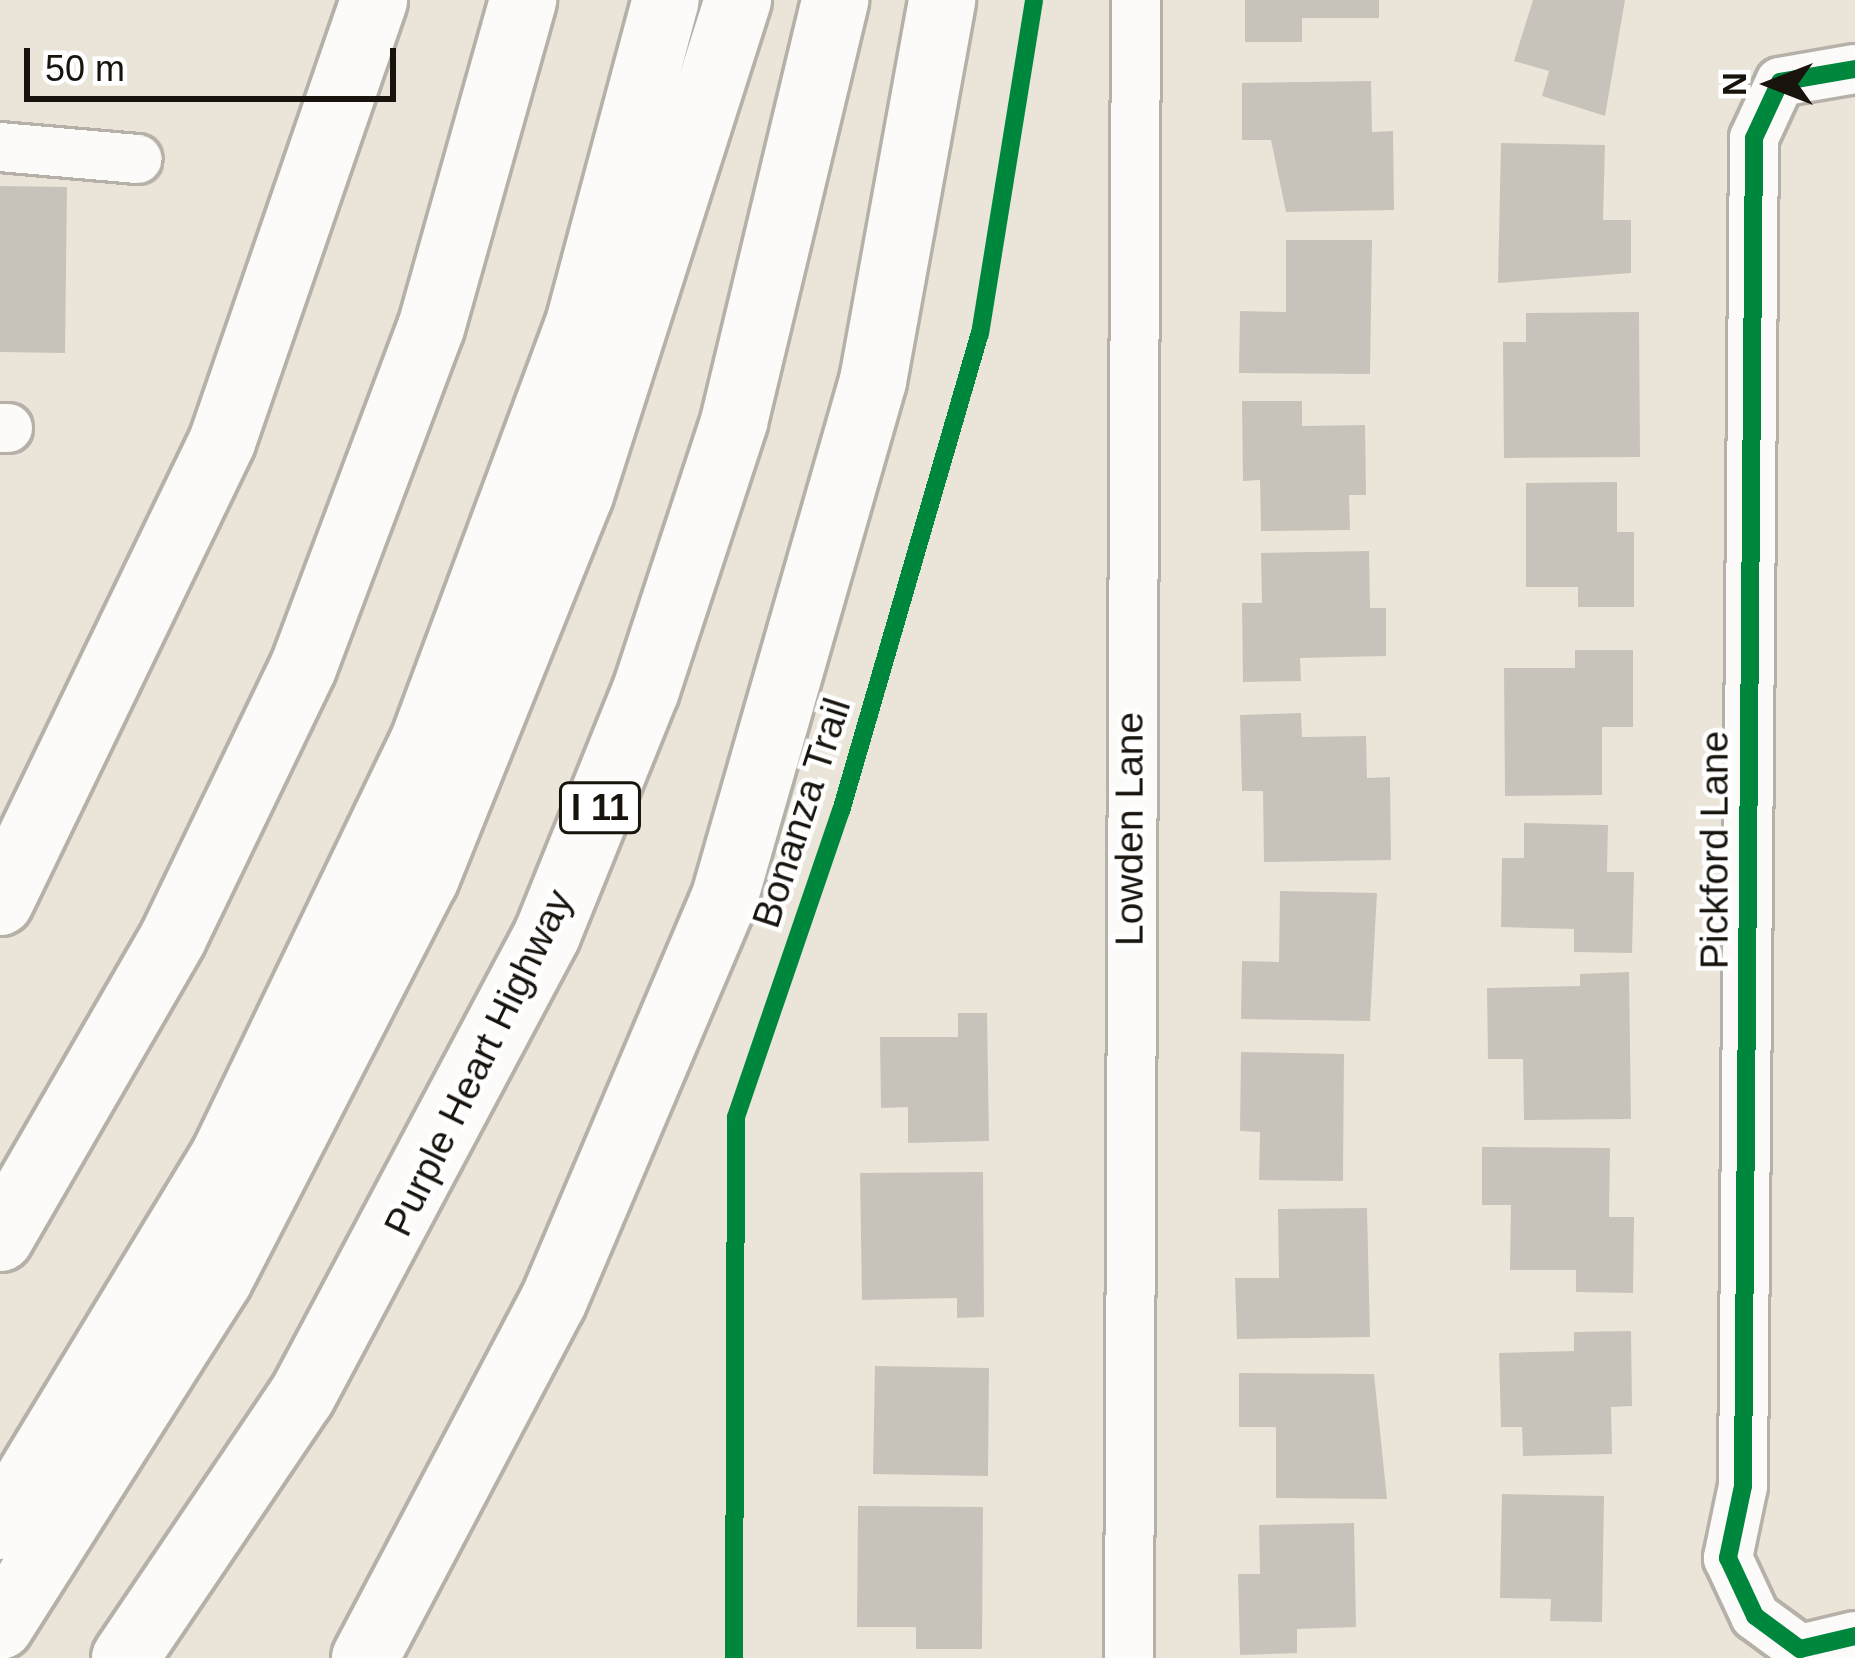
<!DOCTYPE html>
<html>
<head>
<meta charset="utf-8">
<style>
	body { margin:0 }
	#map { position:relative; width:1855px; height:1658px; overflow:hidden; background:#ebe5d9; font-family:Arial,sans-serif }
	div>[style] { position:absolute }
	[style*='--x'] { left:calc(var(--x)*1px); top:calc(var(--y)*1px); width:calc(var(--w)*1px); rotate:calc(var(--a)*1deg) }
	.building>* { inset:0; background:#c8c3ba }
	.roads { filter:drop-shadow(3px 0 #b6b1a8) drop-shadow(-3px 0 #b6b1a8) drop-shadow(0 3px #b6b1a8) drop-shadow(0 -3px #b6b1a8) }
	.minor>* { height:48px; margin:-24px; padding:0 24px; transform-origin:24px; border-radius:24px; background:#fcfbf9 }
	.motorway>* { height:66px; margin:-33px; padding:0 33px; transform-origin:33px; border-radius:33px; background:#fcfbf9 }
	.cycleway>* { height:18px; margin:-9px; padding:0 9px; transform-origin:9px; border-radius:9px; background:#00873e }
	span { translate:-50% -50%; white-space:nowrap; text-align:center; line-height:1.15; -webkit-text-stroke:9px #fff; paint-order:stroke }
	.shield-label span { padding:3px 9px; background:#fff; border:3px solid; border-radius:9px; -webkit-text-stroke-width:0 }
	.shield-label { font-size:36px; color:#18140d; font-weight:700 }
	.street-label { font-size:39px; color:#18140d }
	.north { position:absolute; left:1711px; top:24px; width:120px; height:120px; -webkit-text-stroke:9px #fff; paint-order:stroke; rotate:270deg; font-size:33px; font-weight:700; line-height:48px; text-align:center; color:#18140d }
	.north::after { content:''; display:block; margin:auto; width:42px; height:54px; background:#18140d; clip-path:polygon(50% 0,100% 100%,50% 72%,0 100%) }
	.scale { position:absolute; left:24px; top:48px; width:372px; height:54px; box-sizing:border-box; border:6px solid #18140d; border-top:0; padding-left:15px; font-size:36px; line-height:42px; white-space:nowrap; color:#18140d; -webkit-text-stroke:9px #fff; paint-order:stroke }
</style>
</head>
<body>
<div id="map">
	<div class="building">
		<i style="clip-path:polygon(1245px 0,1379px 0,1379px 18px,1302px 18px,1302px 42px,1245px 42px)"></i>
		<i style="clip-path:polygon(1533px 0,1625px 0,1605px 116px,1542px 96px,1549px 71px,1514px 61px)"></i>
		<i style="clip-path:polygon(1371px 81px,1372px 132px,1393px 131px,1394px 210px,1286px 212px,1271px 140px,1242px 140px,1242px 83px)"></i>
		<i style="clip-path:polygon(1501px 143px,1605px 145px,1603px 220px,1631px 220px,1631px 273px,1498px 283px)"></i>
		<i style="clip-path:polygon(0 186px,67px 187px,65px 353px,0 352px)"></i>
		<i style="clip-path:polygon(1286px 240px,1372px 240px,1370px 374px,1239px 373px,1240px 311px,1286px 312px)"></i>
		<i style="clip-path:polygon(1639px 312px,1640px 457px,1504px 458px,1503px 342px,1526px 342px,1526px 313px)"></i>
		<i style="clip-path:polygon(1242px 401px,1302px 401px,1302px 426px,1365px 425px,1366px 495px,1349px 495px,1350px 530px,1261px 531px,1260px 480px,1243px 481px)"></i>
		<i style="clip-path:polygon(1617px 482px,1617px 532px,1634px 532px,1634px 607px,1578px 607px,1578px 587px,1526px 587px,1526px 483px)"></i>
		<i style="clip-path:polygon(1369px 551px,1370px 608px,1386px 608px,1386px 656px,1300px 658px,1301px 681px,1243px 682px,1242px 603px,1262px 603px,1261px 553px)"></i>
		<i style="clip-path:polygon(1575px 650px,1633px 650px,1633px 727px,1602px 727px,1602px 795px,1505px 796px,1504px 668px,1575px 668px)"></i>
		<i style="clip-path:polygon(1301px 713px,1302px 737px,1366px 736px,1367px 778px,1390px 777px,1391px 860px,1264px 862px,1263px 791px,1242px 791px,1240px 715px)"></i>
		<i style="clip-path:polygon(1524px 823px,1608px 825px,1607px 872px,1634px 872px,1632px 953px,1574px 952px,1574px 929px,1501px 927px,1502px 858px,1524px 858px)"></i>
		<i style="clip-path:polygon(1280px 891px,1377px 893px,1370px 1021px,1241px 1019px,1242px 961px,1279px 962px)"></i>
		<i style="clip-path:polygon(1629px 972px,1631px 1119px,1524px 1120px,1523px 1059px,1488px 1059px,1487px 988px,1580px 986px,1580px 974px)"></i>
		<i style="clip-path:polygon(958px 1013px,987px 1013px,989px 1141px,908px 1143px,908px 1107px,881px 1108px,880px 1037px,958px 1037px)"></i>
		<i style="clip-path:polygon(1241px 1052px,1344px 1054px,1343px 1181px,1259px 1180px,1260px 1132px,1240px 1131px)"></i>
		<i style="clip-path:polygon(1482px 1147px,1610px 1148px,1609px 1217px,1634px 1217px,1633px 1293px,1576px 1292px,1576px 1270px,1510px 1270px,1511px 1205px,1482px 1205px)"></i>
		<i style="clip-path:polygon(983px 1172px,984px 1317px,957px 1318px,957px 1298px,862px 1300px,860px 1173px)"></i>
		<i style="clip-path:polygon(1367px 1208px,1370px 1337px,1237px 1339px,1235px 1278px,1279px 1278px,1278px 1209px)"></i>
		<i style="clip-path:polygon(1631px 1331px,1632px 1406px,1611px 1407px,1612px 1454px,1523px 1456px,1522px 1427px,1501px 1427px,1499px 1353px,1574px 1351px,1574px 1332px)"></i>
		<i style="clip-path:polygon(875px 1366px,989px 1368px,988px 1476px,873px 1474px)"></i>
		<i style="clip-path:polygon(1239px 1373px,1374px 1374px,1387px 1499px,1276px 1498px,1276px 1427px,1239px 1427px)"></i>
		<i style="clip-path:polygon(1502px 1494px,1604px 1496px,1602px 1622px,1550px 1621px,1551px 1599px,1500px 1598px)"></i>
		<i style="clip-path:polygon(858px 1506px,983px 1507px,982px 1649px,916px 1649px,916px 1627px,857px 1627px)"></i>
		<i style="clip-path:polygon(1354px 1523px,1356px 1627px,1297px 1629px,1297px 1653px,1240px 1655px,1238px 1574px,1260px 1574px,1259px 1525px)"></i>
	</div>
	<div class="roads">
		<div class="minor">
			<i style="--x:1855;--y:69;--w:76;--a:170.2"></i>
			<i style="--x:1780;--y:82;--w:62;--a:114.9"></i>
			<i style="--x:1754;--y:138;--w:1348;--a:90.47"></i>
			<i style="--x:1743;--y:1486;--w:74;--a:101.8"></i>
			<i style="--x:1728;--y:1558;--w:64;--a:65"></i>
			<i style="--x:1755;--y:1616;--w:56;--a:36.3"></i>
			<i style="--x:1800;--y:1649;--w:57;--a:-13.3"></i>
			<i style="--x:0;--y:147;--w:138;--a:5"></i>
			<i style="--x:0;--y:428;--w:8;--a:0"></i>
			<i style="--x:1129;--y:1658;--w:1658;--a:-89.76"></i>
		</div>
		<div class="motorway">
			<i style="--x:0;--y:902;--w:511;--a:-64.24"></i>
			<i style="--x:222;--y:442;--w:467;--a:-71"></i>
			<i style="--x:0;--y:1238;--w:346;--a:-60"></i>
			<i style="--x:173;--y:938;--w:300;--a:-64.3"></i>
			<i style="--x:303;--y:668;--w:363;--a:-69.4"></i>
			<i style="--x:431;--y:328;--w:341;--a:-74.3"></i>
			<i style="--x:0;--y:1526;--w:435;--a:-58.8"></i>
			<i style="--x:225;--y:1154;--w:456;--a:-64.3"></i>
			<i style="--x:423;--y:743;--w:451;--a:-69.6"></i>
			<i style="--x:580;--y:320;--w:331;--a:-75"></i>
			<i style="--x:0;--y:1626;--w:409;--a:-57.7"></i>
			<i style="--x:219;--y:1280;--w:450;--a:-62.8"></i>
			<i style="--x:425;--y:880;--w:415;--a:-68.1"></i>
			<i style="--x:580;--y:495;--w:520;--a:-72.3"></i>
			<i style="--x:125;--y:1658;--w:316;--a:-56"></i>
			<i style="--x:302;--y:1396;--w:522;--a:-62.01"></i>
			<i style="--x:547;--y:935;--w:264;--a:-68"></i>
			<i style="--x:646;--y:690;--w:282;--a:-71.8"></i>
			<i style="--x:734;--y:422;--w:434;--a:-76.5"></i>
			<i style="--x:365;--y:1658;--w:403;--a:-62.2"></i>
			<i style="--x:553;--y:1302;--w:437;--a:-67"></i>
			<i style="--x:724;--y:900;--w:540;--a:-73.98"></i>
			<i style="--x:873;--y:381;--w:387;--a:-79.7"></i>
		</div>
	</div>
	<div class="cycleway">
		<i style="--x:1855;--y:69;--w:76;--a:170.2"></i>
		<i style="--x:1780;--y:82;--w:62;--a:114.9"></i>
		<i style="--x:1754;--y:138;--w:1348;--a:90.47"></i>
		<i style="--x:1743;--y:1486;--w:74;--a:101.8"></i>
		<i style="--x:1728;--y:1558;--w:64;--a:65"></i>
		<i style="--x:1755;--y:1616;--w:56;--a:36.3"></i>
		<i style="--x:1800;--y:1649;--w:57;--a:-13.3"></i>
		<i style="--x:734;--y:1658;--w:541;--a:-89.79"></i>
		<i style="--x:736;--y:1117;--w:324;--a:-71.1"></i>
		<i style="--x:841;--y:811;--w:497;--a:-73.8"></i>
		<i style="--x:980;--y:334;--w:338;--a:-80.8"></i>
	</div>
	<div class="shield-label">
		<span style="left:600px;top:808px">I 11</span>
	</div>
	<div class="street-label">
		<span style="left:802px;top:813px;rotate:-72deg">Bonanza Trail</span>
		<span style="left:1130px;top:829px;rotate:-90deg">Lowden Lane</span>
		<span style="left:1715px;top:850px;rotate:-90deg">Pickford Lane</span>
		<span style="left:479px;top:1063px;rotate:-64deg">Purple Heart Highway</span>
	</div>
	<div class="north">N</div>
	<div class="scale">50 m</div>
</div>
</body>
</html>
